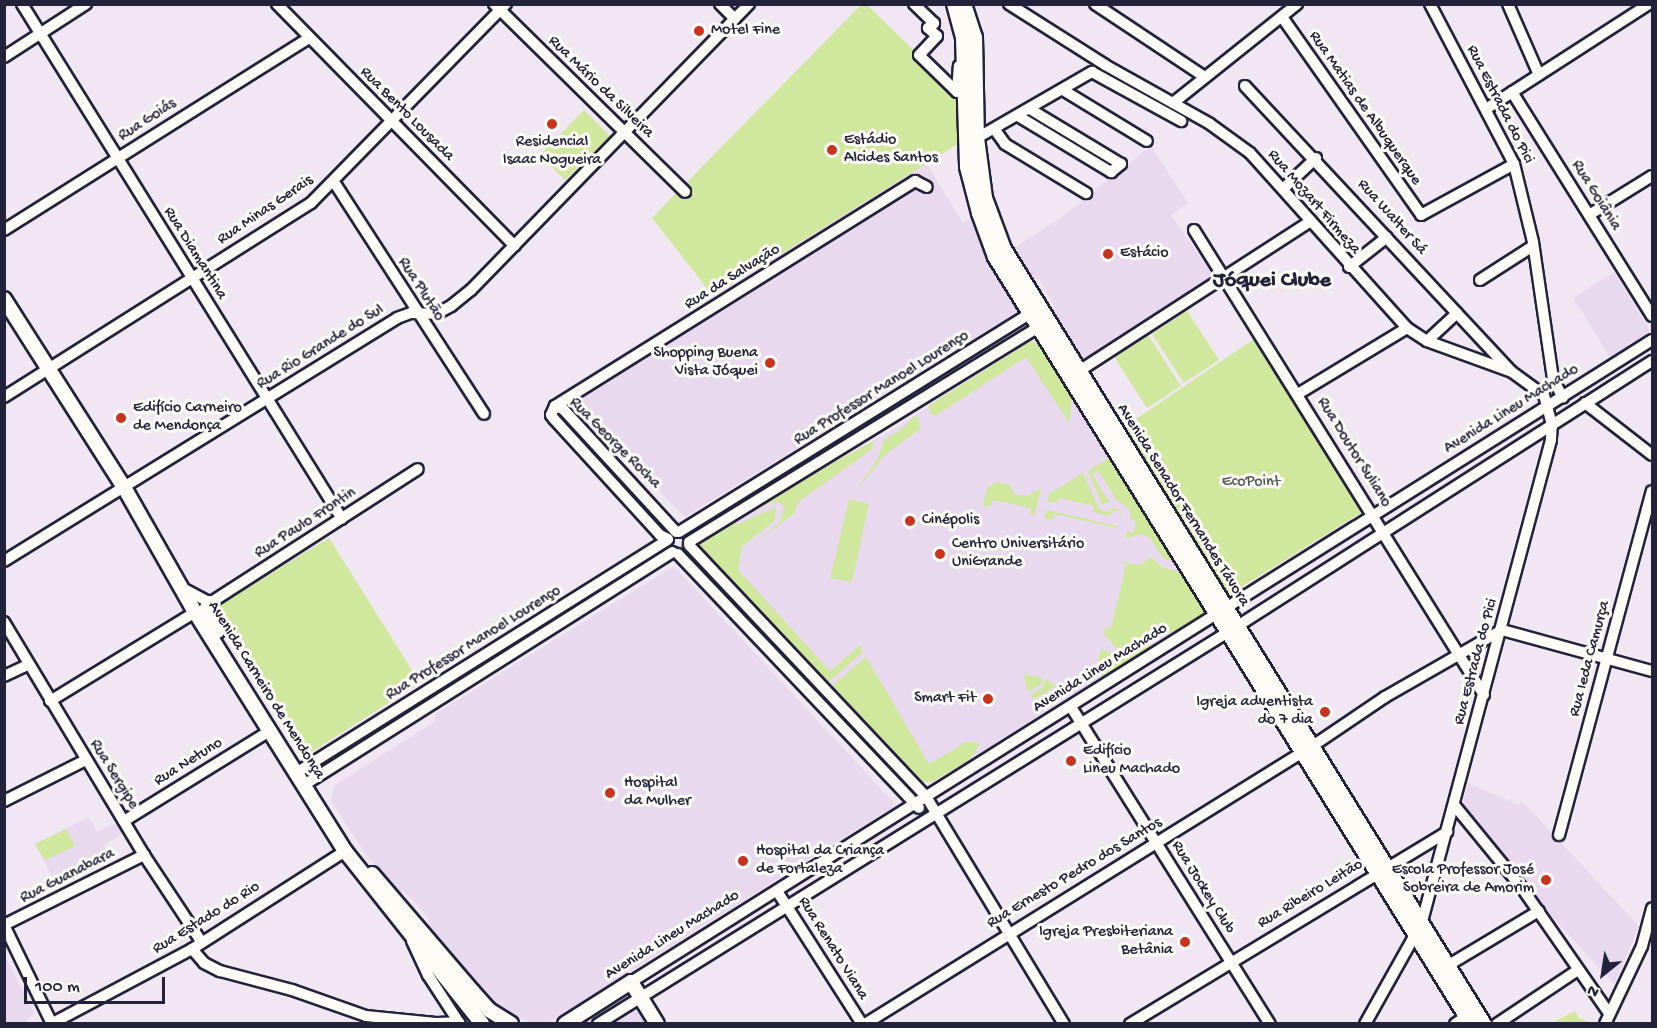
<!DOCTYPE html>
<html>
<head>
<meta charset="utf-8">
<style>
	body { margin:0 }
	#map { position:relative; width:1657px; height:1028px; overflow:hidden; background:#f1e7f2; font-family:"Gochi Hand",sans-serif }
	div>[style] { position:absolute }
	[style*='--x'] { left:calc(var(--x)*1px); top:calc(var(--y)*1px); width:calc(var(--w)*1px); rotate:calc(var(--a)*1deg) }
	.built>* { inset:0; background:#e8d9ee }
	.green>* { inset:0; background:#d0e89d }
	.roads { filter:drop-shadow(2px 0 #22223b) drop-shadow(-2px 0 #22223b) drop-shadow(0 2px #22223b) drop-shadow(0 -2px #22223b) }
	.minor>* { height:10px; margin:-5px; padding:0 5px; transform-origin:5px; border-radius:5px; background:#fdfcf7 }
	.major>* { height:14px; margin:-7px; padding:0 7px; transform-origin:7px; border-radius:7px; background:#fdfcf7 }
	.dots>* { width:16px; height:16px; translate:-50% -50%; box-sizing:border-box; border:3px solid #fdfcf7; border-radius:50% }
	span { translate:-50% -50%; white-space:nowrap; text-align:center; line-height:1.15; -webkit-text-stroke:6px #fdfcf7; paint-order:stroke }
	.poi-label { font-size:16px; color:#22223b }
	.left { translate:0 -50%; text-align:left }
	.right { translate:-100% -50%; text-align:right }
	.street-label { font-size:16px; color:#22223b }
	.park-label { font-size:16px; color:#565d58 }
	.district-label { font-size:22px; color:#22223b; font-weight:700 }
	.frame { position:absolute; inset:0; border:6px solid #22223b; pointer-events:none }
	.north { position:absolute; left:1573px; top:944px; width:60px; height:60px; -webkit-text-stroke:4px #fdfcf7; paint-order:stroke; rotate:210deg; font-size:16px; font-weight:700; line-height:24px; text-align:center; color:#22223b }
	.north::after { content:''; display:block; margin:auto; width:21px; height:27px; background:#22223b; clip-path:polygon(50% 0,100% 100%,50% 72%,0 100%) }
	.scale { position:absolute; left:24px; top:977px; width:141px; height:27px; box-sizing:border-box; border:3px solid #22223b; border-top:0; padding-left:8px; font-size:18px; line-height:21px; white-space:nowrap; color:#22223b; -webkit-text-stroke:4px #fdfcf7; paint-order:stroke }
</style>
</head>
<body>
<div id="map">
	<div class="built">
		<i style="clip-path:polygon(1151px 146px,1188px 203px,1171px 215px,1214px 277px,1088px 359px,1080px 355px,1051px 311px,1054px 305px,1039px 279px,1032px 278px,1014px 248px,1059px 219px)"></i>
		<i style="clip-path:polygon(926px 163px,963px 223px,971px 218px,991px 266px,1017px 307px,1015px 313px,685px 517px,560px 393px)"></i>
		<i style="clip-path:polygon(1614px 272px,1650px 331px,1610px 357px,1573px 298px)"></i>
		<i style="clip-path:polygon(1031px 341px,1038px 343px,1205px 612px,932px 782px,923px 782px,694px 543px,897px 427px)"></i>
		<i style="clip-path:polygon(674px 566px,896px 805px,548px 1023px,531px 1023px,491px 1002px,429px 928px,429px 919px,405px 892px,397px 891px,364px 852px,331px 801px,333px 791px,335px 785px,434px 722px,435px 714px)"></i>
		<i style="clip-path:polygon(1468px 783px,1519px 805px,1522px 801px,1639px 926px,1614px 984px,1545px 909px,1462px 807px)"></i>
		<i style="clip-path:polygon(89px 817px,97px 832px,117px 822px,124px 833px,104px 845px,111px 859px,57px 886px,35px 844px)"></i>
		<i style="clip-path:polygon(4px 954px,34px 1013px,25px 1023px,5px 1023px)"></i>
		<i style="clip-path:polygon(640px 1011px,648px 1023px,616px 1023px,634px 1012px)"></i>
	</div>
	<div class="green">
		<i style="clip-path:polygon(861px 5px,867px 5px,957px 92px,958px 144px,713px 296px,652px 218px,674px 195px,691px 187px,687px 182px)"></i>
		<i style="clip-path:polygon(584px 110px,610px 136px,565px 180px,540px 155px)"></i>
		<i style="clip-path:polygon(1187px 311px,1219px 360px,1184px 383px,1152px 334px)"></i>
		<i style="clip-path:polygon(1148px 335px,1181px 386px,1147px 408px,1114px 357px)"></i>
		<i style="clip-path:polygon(1254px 339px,1364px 511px,1225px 597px,1124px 427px)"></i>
		<i style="clip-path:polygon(1031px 341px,1038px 343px,1072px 397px,1069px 423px,1026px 357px,935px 416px,930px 414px,929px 405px)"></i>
		<i style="clip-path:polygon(914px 416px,919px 418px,920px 429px,886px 454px,849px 499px,869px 504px,852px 582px,830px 578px,849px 500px,877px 460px,884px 440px,904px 427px)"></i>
		<i style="clip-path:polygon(875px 440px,872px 449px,797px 503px,795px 513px,755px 543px,780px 522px,784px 506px,777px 501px,733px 518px)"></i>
		<i style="clip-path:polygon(1110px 457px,1177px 563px,1163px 558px,1149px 537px,1139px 534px,1125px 539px,1127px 531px,1133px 533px,1136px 521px,1130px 519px,1130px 510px,1116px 499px,1097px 469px,1093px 476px,1109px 502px,1102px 505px,1088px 471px)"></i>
		<i style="clip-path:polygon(1083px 473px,1099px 509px,1106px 512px,1114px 507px,1122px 512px,1120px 518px,1121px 512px,1112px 510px,1110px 516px,1093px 512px,1094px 506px,1059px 498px,1057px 503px,1047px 501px,1049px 494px)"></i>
		<i style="clip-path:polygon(996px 482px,1010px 485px,1014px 494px,1027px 496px,1041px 488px,1035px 515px,1030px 515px,1031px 508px,993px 500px,989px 507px,983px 505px,987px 488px)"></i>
		<i style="clip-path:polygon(776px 507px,775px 520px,742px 547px,738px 570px,830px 671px,860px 645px,863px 652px,825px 685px,694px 543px,727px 522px,738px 524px)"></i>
		<i style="clip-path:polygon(1047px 510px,1117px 526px,1118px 535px,1117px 528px,1054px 514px,1053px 520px,1044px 518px)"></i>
		<i style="clip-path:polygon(329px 538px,420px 683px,310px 753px,300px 751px,213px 612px,215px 607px)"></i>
		<i style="clip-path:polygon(1152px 557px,1162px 567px,1183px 573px,1205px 612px,1175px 631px,1117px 649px,1104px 635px,1105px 627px,1111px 628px,1126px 565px,1120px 562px,1139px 565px)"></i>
		<i style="clip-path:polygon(1149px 645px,1154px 645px,1102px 677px,1096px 668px,1101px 649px,1121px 658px)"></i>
		<i style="clip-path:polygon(866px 657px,929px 764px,966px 742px,980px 742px,971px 759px,932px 782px,923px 782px,828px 689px)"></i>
		<i style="clip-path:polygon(1023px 674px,1042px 678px,1041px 684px,1028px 692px)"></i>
		<i style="clip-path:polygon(1046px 679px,1056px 686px,1033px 700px,1031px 694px,1041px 689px)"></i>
		<i style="clip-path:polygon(66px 829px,75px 846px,45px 860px,35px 844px)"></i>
		<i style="clip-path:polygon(1575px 1011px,1579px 1018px,1591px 1023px,1552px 1023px)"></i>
	</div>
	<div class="roads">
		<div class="minor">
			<i style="--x:22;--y:4;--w:606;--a:58.14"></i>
			<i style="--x:277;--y:4;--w:339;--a:45.5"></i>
			<i style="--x:494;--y:4;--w:268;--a:44.5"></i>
			<i style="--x:720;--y:4;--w:21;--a:45"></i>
			<i style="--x:914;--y:4;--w:28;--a:44"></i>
			<i style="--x:934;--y:23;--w:8;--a:140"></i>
			<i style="--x:928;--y:28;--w:12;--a:42"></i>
			<i style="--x:937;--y:36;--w:26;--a:133"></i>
			<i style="--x:919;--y:55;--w:53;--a:44.2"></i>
			<i style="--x:957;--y:92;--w:26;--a:-86"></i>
			<i style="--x:1009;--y:4;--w:114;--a:32.4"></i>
			<i style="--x:1105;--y:65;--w:120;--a:29.3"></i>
			<i style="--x:1210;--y:124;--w:49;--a:35.9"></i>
			<i style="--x:1250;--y:153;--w:235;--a:48.1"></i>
			<i style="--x:1407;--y:328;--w:24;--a:33"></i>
			<i style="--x:1427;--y:341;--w:90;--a:20"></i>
			<i style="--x:1512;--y:372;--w:39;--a:36"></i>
			<i style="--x:1544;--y:395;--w:30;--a:75"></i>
			<i style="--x:1552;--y:424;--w:16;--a:94"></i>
			<i style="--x:1551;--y:440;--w:500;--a:105"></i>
			<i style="--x:1095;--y:4;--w:132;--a:33.6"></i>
			<i style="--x:1430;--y:4;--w:181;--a:62.3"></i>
			<i style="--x:1514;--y:164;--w:80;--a:76.3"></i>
			<i style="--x:1533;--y:242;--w:138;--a:81.7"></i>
			<i style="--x:1553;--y:379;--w:21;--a:62"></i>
			<i style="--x:1508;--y:4;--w:77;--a:66.4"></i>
			<i style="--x:1282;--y:17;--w:242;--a:54.9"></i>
			<i style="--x:1421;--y:215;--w:106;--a:-28.7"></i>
			<i style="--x:4;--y:57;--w:98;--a:-32.9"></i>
			<i style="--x:1245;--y:86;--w:390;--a:47"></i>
			<i style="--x:1063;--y:90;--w:98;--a:31.3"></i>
			<i style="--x:1512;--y:92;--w:264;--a:58"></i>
			<i style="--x:1173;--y:103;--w:159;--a:-38.6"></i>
			<i style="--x:1486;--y:109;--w:194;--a:-32.8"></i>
			<i style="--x:1018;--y:116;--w:109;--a:31.1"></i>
			<i style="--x:1111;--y:172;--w:13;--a:-39"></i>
			<i style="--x:1121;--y:164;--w:106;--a:-148.9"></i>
			<i style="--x:995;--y:130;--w:17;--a:54"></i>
			<i style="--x:1005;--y:144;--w:95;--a:31.2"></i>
			<i style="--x:977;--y:138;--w:133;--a:-29.9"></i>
			<i style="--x:1092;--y:72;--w:102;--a:28.8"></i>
			<i style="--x:334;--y:182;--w:276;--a:57.1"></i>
			<i style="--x:1284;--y:188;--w:44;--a:-43.2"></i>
			<i style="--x:1589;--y:215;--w:74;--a:-31.8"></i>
			<i style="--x:4;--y:230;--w:360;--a:-32.2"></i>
			<i style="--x:1194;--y:230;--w:548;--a:58.05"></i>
			<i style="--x:1349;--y:267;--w:48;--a:-38.3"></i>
			<i style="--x:1480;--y:280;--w:63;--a:-32.7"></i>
			<i style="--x:1427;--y:341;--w:41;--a:-43"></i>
			<i style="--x:1079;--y:371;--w:276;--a:-32.9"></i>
			<i style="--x:1298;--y:394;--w:127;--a:-31.2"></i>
			<i style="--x:4;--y:397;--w:363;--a:-32.3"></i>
			<i style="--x:311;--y:203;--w:279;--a:-45.6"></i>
			<i style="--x:1585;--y:403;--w:85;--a:37.8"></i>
			<i style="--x:555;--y:406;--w:425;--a:-32"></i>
			<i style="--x:915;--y:181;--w:13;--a:27"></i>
			<i style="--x:679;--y:532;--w:422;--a:-31.9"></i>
			<i style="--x:668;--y:539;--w:9;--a:-153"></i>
			<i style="--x:660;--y:535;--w:157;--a:-132.4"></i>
			<i style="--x:554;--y:419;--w:5;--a:-127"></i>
			<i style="--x:551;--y:415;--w:10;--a:-66"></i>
			<i style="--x:555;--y:406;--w:9;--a:21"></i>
			<i style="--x:563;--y:409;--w:167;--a:47.4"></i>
			<i style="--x:689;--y:542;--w:411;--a:-31.6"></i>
			<i style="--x:689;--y:545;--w:347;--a:46.7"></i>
			<i style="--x:927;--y:798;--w:264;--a:58.8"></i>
			<i style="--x:678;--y:554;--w:350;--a:46.5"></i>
			<i style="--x:4;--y:561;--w:462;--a:-31.7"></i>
			<i style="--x:397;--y:318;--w:15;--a:-20"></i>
			<i style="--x:411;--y:313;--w:25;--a:2"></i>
			<i style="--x:436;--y:314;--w:17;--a:-28"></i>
			<i style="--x:451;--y:306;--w:26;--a:-39"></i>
			<i style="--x:471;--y:290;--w:399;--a:-45.8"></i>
			<i style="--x:186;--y:590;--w:27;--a:28"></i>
			<i style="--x:210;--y:603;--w:247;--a:-32.8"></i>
			<i style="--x:4;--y:622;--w:272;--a:59"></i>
			<i style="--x:144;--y:855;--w:103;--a:56.5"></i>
			<i style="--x:1502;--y:630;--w:156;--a:15.3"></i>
			<i style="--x:4;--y:676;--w:26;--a:-25"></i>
			<i style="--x:50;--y:701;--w:170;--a:-31.5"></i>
			<i style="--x:1071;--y:707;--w:374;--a:57.9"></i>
			<i style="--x:1311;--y:747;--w:89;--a:-34"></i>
			<i style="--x:1385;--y:697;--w:135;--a:-29.8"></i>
			<i style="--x:296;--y:773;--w:439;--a:-32.1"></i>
			<i style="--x:304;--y:785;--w:436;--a:-32.3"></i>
			<i style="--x:4;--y:801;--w:92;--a:-26.6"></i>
			<i style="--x:1455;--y:806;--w:106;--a:50.7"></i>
			<i style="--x:1522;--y:888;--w:152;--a:55.2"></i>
			<i style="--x:124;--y:821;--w:172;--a:-31.7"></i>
			<i style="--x:1559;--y:835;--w:356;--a:-74.9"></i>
			<i style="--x:777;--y:891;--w:158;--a:57.4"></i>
			<i style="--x:4;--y:925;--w:157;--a:-26.6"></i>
			<i style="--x:4;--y:925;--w:110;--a:64.1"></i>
			<i style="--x:412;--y:941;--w:38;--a:65"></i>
			<i style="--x:428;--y:975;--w:59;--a:56.9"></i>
			<i style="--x:192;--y:949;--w:18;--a:49"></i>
			<i style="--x:204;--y:963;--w:18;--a:27"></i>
			<i style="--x:220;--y:971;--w:74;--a:14.8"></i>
			<i style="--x:292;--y:990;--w:78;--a:19.4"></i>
			<i style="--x:366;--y:1016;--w:70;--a:5.7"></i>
			<i style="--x:436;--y:1023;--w:23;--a:-2"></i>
			<i style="--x:1447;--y:966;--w:107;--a:-30.9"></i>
			<i style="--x:631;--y:982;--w:1206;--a:-32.16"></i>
			<i style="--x:51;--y:1024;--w:160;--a:-28"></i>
			<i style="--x:192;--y:949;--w:182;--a:-32.6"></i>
			<i style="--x:598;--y:1024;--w:751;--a:-31.89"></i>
			<i style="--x:1236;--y:627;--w:494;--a:-32.6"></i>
			<i style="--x:865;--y:1024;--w:513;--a:-31.86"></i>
			<i style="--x:1130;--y:1024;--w:371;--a:-31.2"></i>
			<i style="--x:1365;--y:1024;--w:102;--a:-60.7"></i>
			<i style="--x:1455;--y:1024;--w:14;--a:-34"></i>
			<i style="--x:1497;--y:1024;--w:97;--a:-33.7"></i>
			<i style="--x:1605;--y:1024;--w:86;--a:-64.6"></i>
			<i style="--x:1642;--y:946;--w:39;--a:-75"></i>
		</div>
		<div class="major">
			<i style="--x:954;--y:4;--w:35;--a:75"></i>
			<i style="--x:963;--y:38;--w:129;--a:88.2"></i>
			<i style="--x:967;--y:167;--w:48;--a:75.4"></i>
			<i style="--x:979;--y:213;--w:47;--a:70"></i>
			<i style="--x:995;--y:257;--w:903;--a:58.18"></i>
			<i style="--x:964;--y:4;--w:35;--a:72"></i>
			<i style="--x:975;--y:37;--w:101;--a:88.9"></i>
			<i style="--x:977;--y:138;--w:61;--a:82.4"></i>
			<i style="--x:985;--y:198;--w:54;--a:69.6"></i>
			<i style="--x:1004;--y:249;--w:912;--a:58.23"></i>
			<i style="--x:4;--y:299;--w:225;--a:57.5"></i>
			<i style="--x:125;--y:489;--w:142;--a:60.4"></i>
			<i style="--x:195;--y:612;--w:282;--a:57.9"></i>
			<i style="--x:345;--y:851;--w:221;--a:51.6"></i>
			<i style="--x:210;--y:603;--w:8;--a:120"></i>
			<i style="--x:206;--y:610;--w:24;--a:62"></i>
			<i style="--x:372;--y:874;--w:155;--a:49.4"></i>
			<i style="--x:473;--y:992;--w:24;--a:48"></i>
			<i style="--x:489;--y:1010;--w:26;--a:32"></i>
			<i style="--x:565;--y:1024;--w:78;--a:-32.5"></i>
			<i style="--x:631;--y:982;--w:49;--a:58.2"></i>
		</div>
	</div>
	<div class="dots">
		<i style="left:699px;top:31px;background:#c8321e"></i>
		<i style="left:552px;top:124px;background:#c8321e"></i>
		<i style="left:832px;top:150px;background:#c8321e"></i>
		<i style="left:1108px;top:254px;background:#c8321e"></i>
		<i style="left:770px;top:363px;background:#c8321e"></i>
		<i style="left:121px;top:418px;background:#c8321e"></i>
		<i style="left:910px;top:521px;background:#c8321e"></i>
		<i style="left:940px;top:554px;background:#c8321e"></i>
		<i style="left:988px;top:699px;background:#c8321e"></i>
		<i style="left:1325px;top:712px;background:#c8321e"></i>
		<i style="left:1071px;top:761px;background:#c8321e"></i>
		<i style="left:610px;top:793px;background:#c8321e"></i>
		<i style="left:743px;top:861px;background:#c8321e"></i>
		<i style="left:1546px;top:880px;background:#c8321e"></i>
		<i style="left:1185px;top:942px;background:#c8321e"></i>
	</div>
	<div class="poi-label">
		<span class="left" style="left:711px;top:31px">Motel Fine</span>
		<span class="left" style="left:844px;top:150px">Estádio<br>Alcides Santos</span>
		<span style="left:552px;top:152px">Residencial<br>Isaac Nogueira</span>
		<span class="left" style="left:1120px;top:254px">Estácio</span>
		<span class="right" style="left:758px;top:363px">Shopping Buena<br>Vista Jóquei</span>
		<span class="left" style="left:133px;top:418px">Edifício Carneiro<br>de Mendonça</span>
		<span class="left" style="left:922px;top:521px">Cinépolis</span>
		<span class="left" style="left:952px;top:554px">Centro Universitário<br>UniGrande</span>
		<span class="right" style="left:976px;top:699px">Smart Fit</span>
		<span class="right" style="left:1313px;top:712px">Igreja adventista<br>do 7 dia</span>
		<span class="left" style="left:1083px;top:761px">Edifício<br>Lineu Machado</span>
		<span class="left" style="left:624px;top:793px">Hospital<br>da Mulher</span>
		<span class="left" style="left:756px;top:861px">Hospital da Criança<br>de Fortaleza</span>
		<span class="right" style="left:1534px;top:880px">Escola Professor José<br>Sobreira de Amorim</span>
		<span class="right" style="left:1173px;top:942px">Igreja Presbiteriana<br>Betânia</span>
	</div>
	<div class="street-label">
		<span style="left:600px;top:88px;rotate:44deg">Rua Mário da Silveira</span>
		<span style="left:1499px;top:105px;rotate:63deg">Rua Estrada do Pici</span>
		<span style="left:1364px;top:109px;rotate:55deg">Rua Matias de Albuquerque</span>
		<span style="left:406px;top:115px;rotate:45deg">Rua Bento Lousada</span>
		<span style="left:148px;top:121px;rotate:-33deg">Rua Goiás</span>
		<span style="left:1595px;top:196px;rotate:58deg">Rua Goiânia</span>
		<span style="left:1313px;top:203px;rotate:49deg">Rua Mozart Firmeza</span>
		<span style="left:266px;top:211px;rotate:-34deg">Rua Minas Gerais</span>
		<span style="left:1391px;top:218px;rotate:48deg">Rua Walter Sá</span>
		<span style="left:194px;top:254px;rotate:58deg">Rua Diamantina</span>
		<span style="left:733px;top:278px;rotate:-32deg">Rua da Salvação</span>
		<span style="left:420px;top:290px;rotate:57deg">Rua Plutão</span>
		<span style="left:321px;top:348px;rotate:-32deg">Rua Rio Grande do Sul</span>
		<span style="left:882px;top:389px;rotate:-32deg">Rua Professor Manoel Lourenço</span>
		<span style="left:1512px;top:410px;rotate:-32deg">Avenida Lineu Machado</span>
		<span style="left:614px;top:444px;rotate:45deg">Rua George Rocha</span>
		<span style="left:1353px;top:453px;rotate:58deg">Rua Doutor Suliano</span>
		<span style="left:1182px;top:506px;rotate:58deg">Avenida Senador Fernandes Távora</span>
		<span style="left:306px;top:524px;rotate:-33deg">Rua Paulo Frontin</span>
		<span style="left:474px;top:644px;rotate:-32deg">Rua Professor Manoel Lourenço</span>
		<span style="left:1591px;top:659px;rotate:-75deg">Rua Ieda Camurça</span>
		<span style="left:1477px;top:662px;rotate:-75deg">Rua Estrada do Pici</span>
		<span style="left:1101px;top:669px;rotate:-32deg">Avenida Lineu Machado</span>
		<span style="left:265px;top:691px;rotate:58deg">Avenida Carneiro de Mendonça</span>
		<span style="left:189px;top:763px;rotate:-32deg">Rua Netuno</span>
		<span style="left:113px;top:775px;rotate:58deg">Rua Sergipe</span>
		<span style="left:1075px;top:874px;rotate:-31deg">Rua Ernesto Pedro dos Santos</span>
		<span style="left:68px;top:877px;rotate:-27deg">Rua Guanabara</span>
		<span style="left:1202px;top:888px;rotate:58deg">Rua Jockey Club</span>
		<span style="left:1311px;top:895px;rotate:-31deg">Rua Ribeiro Leitão</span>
		<span style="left:207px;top:919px;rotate:-32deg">Rua Estado do Rio</span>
		<span style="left:673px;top:936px;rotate:-32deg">Avenida Lineu Machado</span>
		<span style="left:832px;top:949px;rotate:58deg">Rua Renato Viana</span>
	</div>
	<div class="park-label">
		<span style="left:1251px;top:483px">EcoPoint</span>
	</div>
	<div class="district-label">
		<span style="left:1272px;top:282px">Jóquei Clube</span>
	</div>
	<div class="frame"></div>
	<div class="north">N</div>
	<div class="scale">100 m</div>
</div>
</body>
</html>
